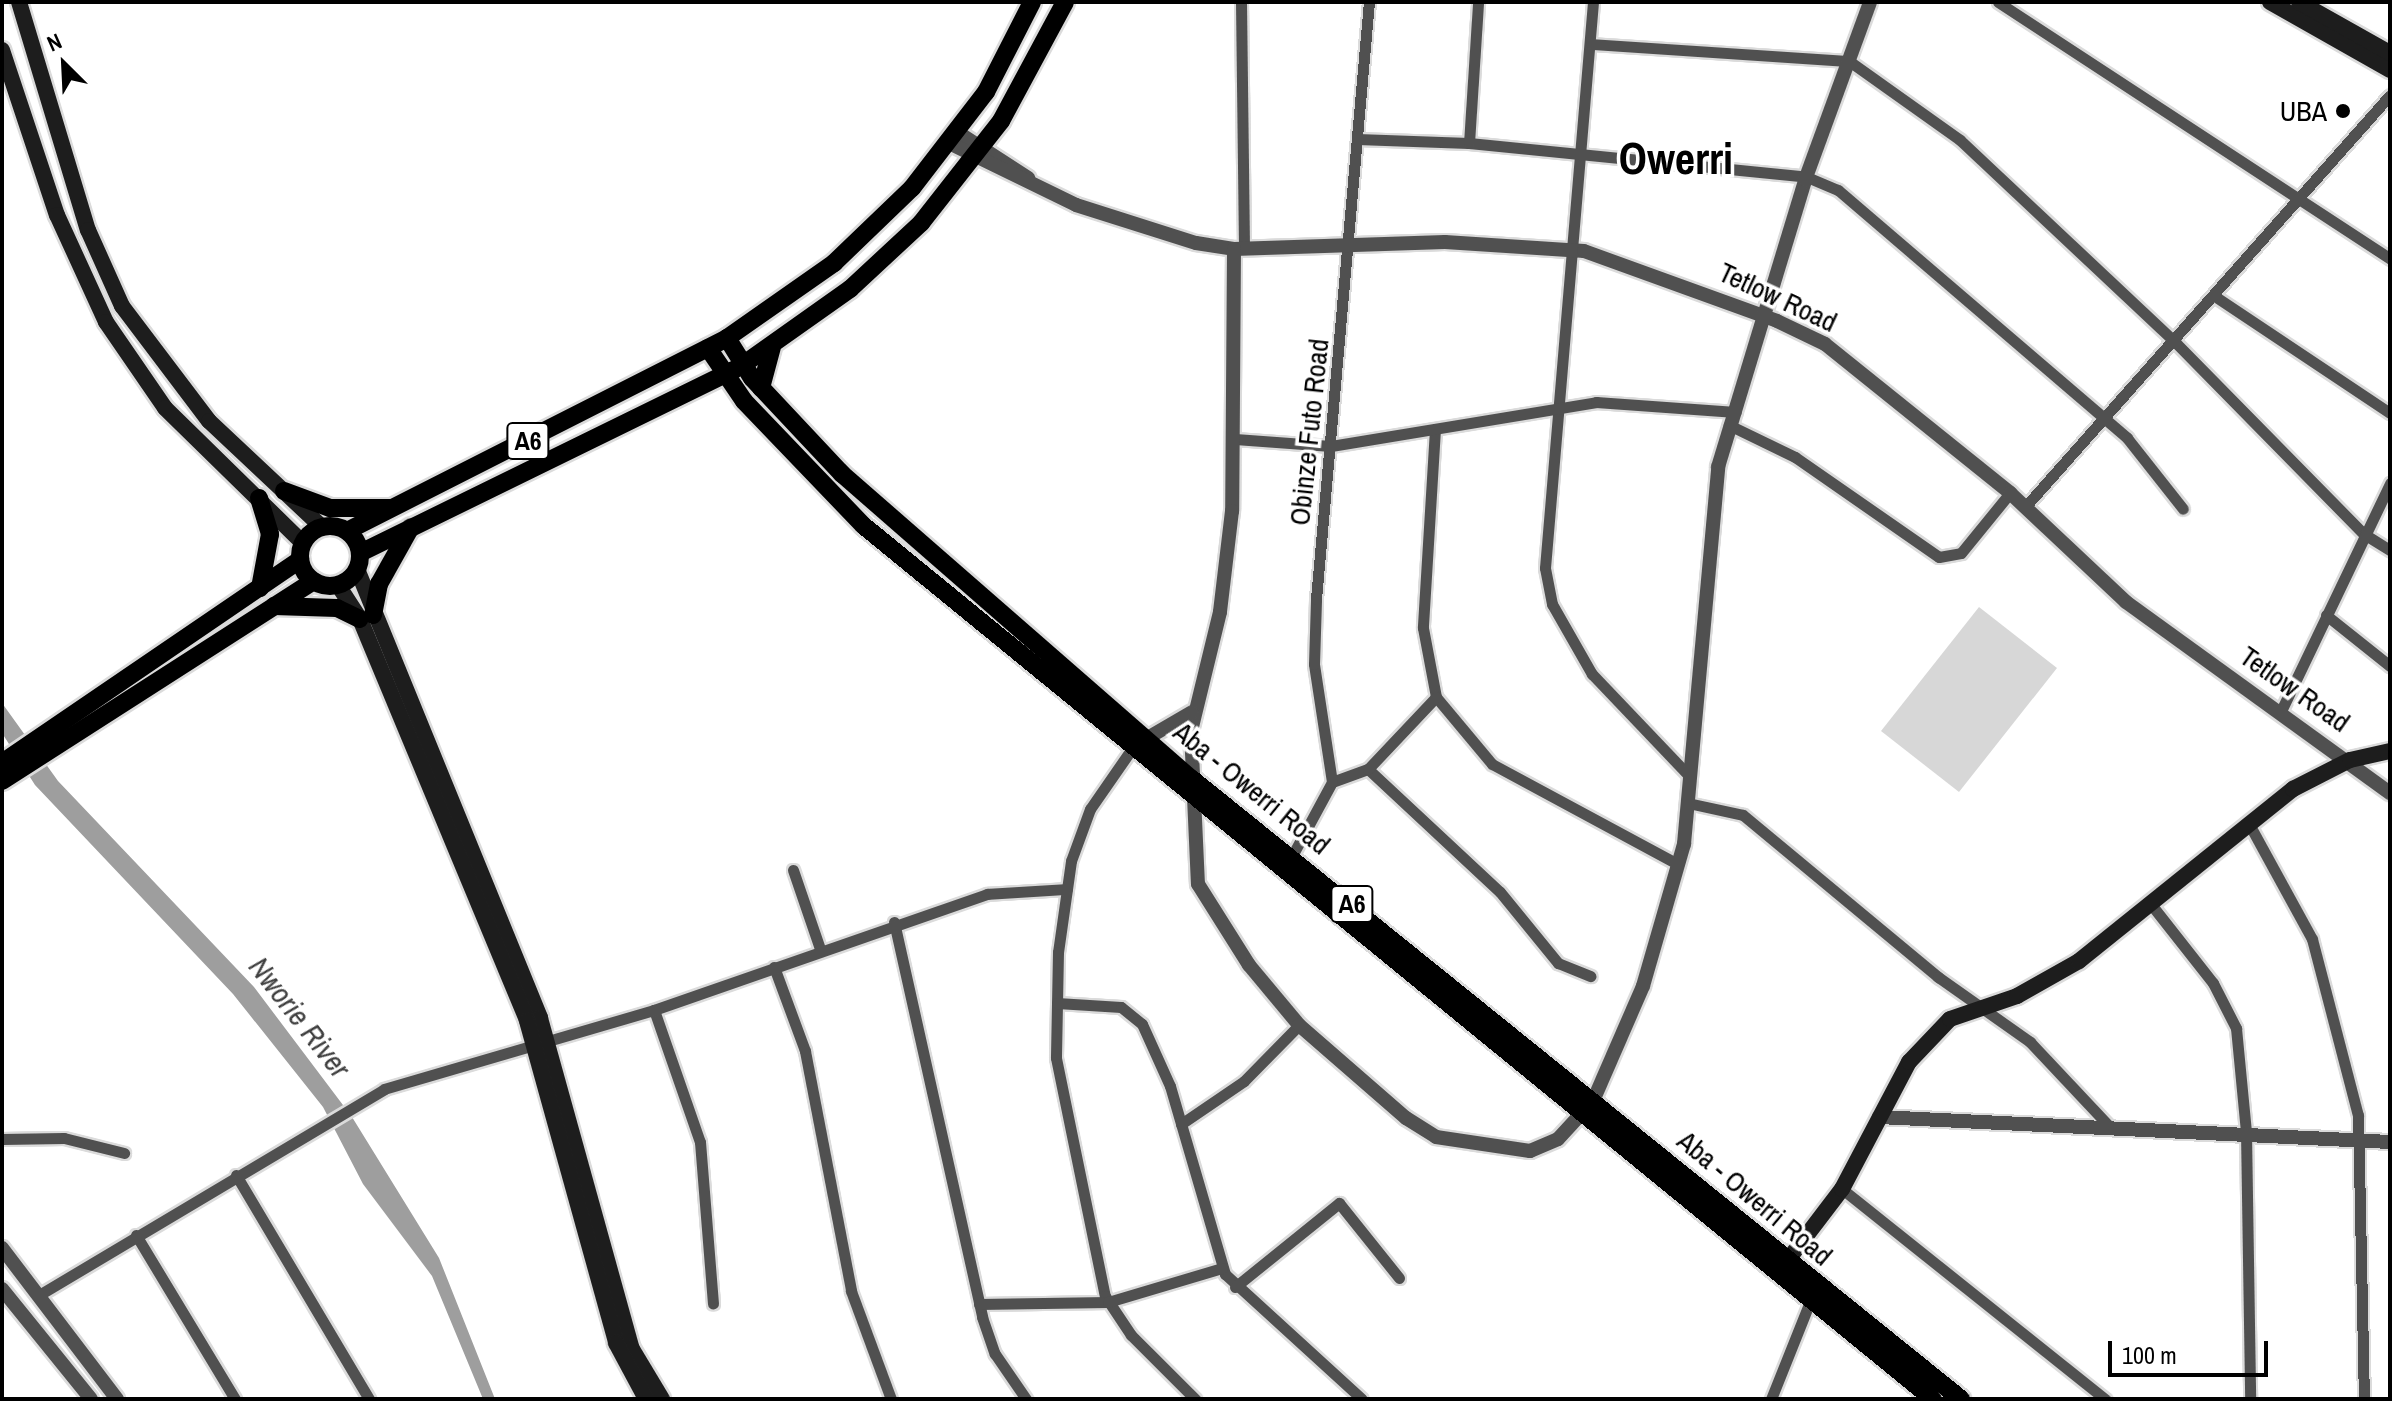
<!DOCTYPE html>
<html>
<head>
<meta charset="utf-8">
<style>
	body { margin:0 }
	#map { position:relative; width:2392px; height:1401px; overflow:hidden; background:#fff; font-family:"Archivo Narrow",sans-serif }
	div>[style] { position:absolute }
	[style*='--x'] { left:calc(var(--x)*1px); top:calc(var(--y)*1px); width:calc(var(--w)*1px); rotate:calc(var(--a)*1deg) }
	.green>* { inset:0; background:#d7d7d7 }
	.water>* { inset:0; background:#9e9e9e }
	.roads { filter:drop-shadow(2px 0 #dbdbdb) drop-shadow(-2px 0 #dbdbdb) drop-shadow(0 2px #dbdbdb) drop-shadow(0 -2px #dbdbdb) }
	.minor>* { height:11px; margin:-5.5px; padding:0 5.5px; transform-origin:5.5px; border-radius:5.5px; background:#505050 }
	.tertiary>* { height:14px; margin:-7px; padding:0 7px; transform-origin:7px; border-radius:7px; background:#505050 }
	.secondary>* { height:16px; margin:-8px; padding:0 8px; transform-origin:8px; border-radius:8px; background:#1d1d1d }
	.primary>* { height:18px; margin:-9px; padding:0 9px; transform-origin:9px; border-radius:9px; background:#000 }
	.trunk>* { height:18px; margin:-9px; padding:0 9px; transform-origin:9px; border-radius:9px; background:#000 }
	.trunk>.ring { margin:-9px; padding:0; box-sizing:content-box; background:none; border:18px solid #000; border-radius:50% }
	.dots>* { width:22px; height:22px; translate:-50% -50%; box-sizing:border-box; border:4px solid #fff; border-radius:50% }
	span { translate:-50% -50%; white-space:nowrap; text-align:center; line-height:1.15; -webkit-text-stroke:7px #fff; paint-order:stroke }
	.shield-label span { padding:2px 6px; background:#fff; border:2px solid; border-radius:6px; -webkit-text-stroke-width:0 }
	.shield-label { font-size:26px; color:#000; font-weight:700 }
	.poi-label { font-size:28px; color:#000 }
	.right { translate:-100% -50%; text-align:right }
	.street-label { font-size:28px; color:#000 }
	.water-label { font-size:30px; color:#3f3f3f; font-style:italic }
	.town-label { font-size:44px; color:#000; font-weight:700 }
	.frame { position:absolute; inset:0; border:4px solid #000; pointer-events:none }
	.north { position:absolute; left:24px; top:24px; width:80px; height:80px; -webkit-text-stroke:6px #fff; paint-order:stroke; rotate:336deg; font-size:22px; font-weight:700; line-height:32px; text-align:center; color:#000 }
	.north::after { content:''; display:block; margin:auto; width:28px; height:36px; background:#000; clip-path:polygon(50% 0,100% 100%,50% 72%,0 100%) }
	.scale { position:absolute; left:2108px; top:1341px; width:160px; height:36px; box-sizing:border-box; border:4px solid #000; border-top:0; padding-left:10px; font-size:24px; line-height:28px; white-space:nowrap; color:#000; -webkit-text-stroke:6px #fff; paint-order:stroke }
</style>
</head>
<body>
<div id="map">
	<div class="green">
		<i style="clip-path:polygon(1979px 607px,2057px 668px,1959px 792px,1881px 731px)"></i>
	</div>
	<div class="water">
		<i style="clip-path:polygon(2px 703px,58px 781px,254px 987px,352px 1117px,439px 1258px,495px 1399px,483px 1399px,432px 1276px,363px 1184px,323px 1107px,233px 994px,35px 785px,2px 733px)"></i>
	</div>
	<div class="roads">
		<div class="minor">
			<i style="--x:1241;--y:2;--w:246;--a:89.3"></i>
			<i style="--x:1593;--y:2;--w:568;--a:94.85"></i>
			<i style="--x:1545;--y:568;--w:37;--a:79"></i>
			<i style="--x:1552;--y:604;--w:81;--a:60.3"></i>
			<i style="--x:1592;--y:674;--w:142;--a:46.4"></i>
			<i style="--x:1998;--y:2;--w:469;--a:33.2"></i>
			<i style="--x:1591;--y:44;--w:259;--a:3.8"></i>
			<i style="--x:1849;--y:61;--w:136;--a:35.4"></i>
			<i style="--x:1960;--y:140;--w:296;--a:43.2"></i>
			<i style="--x:2176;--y:343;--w:268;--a:45.5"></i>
			<i style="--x:2364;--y:534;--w:31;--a:32"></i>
			<i style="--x:1357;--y:139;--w:112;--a:2"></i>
			<i style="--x:1469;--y:143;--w:340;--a:5.7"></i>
			<i style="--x:1807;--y:177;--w:34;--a:23"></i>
			<i style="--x:1838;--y:190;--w:381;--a:40.6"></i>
			<i style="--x:2127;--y:438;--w:90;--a:51.7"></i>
			<i style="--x:1469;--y:143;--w:141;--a:-86.3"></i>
			<i style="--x:2216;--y:297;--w:209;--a:33.7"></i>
			<i style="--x:1729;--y:425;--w:73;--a:25.9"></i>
			<i style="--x:1795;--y:457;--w:175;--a:34.8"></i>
			<i style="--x:1939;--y:557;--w:22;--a:-10"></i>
			<i style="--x:1961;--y:553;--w:77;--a:-50.8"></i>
			<i style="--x:1435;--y:429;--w:199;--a:93.5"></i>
			<i style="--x:1423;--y:628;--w:70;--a:79.3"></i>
			<i style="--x:1436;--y:697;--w:87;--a:50.1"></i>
			<i style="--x:1492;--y:764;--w:211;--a:28.3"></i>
			<i style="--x:1235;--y:439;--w:96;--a:4.2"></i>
			<i style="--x:1331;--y:446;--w:269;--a:-9.4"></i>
			<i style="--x:1596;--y:402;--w:140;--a:4.1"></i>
			<i style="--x:2025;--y:507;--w:550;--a:-48.46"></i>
			<i style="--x:2326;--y:615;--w:82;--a:38.6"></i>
			<i style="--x:2281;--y:711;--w:253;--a:-64.4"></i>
			<i style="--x:1133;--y:747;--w:75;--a:124.7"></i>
			<i style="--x:1090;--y:809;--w:55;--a:110.1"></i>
			<i style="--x:1071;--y:861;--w:92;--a:98.1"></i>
			<i style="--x:1058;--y:952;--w:106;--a:91.1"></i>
			<i style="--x:1056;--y:1058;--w:243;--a:78.4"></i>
			<i style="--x:1105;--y:1296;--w:47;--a:56.3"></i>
			<i style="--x:1131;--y:1335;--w:91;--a:45"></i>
			<i style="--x:1368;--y:769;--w:180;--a:43"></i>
			<i style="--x:1500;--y:892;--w:92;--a:50.8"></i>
			<i style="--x:1558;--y:963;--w:35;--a:22"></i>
			<i style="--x:1332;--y:782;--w:38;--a:-20"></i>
			<i style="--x:1368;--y:769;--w:99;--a:-46.6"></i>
			<i style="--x:1688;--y:803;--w:56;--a:12.3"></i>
			<i style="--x:1743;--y:815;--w:254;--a:39.7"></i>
			<i style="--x:1938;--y:977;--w:113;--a:35.2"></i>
			<i style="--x:2030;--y:1042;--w:115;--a:46.8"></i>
			<i style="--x:2249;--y:824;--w:131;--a:61.3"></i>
			<i style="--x:2312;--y:939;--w:182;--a:75.4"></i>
			<i style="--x:2358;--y:1115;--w:284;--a:88.8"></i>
			<i style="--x:1292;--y:856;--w:84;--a:-61.6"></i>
			<i style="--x:1332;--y:782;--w:119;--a:-98.7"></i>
			<i style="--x:1314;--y:664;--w:65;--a:-88.2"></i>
			<i style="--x:1316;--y:599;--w:599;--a:-84.93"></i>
			<i style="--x:793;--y:870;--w:83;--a:71.1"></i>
			<i style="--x:2150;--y:903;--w:102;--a:51.8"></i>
			<i style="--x:2213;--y:983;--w:51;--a:62.9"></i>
			<i style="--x:2236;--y:1028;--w:104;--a:84.5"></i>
			<i style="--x:2246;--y:1132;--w:267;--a:89.1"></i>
			<i style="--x:894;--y:922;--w:405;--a:77.4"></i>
			<i style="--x:982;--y:1317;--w:39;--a:71"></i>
			<i style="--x:995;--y:1354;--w:55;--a:55.4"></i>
			<i style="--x:774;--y:967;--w:90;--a:69.7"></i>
			<i style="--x:805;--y:1051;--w:244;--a:79.1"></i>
			<i style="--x:851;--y:1291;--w:115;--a:69.7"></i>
			<i style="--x:1057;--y:1003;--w:64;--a:3.6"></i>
			<i style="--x:1121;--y:1007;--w:27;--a:39"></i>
			<i style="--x:1142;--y:1024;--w:68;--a:65.7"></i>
			<i style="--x:1170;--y:1086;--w:196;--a:73.7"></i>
			<i style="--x:1225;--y:1274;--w:185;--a:42.4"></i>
			<i style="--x:654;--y:1010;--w:140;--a:70.8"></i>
			<i style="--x:700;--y:1142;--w:162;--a:85.4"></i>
			<i style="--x:1181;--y:1124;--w:76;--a:-34.3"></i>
			<i style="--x:1244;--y:1081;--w:78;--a:-45.5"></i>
			<i style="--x:2;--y:1139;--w:62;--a:-0.9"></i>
			<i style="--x:64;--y:1138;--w:62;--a:14"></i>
			<i style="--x:236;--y:1175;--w:261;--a:59.3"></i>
			<i style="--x:1842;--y:1189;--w:337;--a:38.6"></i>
			<i style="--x:136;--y:1235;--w:192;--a:58.9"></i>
			<i style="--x:1235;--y:1287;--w:134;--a:-38.9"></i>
			<i style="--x:1339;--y:1203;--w:96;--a:51.3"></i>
			<i style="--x:39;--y:1295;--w:402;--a:-30.8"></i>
			<i style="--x:384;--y:1089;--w:281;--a:-16.3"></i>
			<i style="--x:654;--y:1010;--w:353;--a:-19.2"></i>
			<i style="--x:987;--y:894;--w:80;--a:-3.6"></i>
			<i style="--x:979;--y:1304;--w:129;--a:-0.9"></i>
			<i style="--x:1108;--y:1302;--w:119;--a:-16.6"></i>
			<i style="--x:1771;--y:1399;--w:102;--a:-68.2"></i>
		</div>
		<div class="tertiary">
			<i style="--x:957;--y:132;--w:85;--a:32.9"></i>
			<i style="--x:949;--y:143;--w:141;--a:26"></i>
			<i style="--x:1076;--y:205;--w:126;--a:17.6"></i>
			<i style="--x:1196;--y:243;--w:38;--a:9"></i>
			<i style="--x:1234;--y:249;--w:211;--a:-1.9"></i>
			<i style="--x:1445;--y:242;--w:139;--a:3.7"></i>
			<i style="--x:1584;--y:251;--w:205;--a:19.9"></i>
			<i style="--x:1777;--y:321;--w:53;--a:25.6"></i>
			<i style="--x:1825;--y:344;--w:238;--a:38.8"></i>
			<i style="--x:2010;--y:493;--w:159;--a:43.2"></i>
			<i style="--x:2126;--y:602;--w:326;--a:35.9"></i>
			<i style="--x:1234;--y:249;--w:262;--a:90.4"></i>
			<i style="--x:1232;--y:511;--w:102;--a:96.8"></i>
			<i style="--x:1220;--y:612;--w:122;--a:103.7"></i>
			<i style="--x:1191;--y:731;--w:153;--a:87.4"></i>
			<i style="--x:1198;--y:884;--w:96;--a:57.8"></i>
			<i style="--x:1249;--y:965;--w:78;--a:50.2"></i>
			<i style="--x:1299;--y:1025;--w:142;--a:41"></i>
			<i style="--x:1406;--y:1118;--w:36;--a:32"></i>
			<i style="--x:1436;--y:1137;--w:95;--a:8.5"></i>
			<i style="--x:1530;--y:1151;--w:30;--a:-23"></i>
			<i style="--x:1558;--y:1139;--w:52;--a:-47.4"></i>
			<i style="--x:1593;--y:1101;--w:125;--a:-66.5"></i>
			<i style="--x:1643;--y:986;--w:148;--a:-73.9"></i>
			<i style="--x:1684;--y:844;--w:379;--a:-84.8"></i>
			<i style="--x:1718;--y:467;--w:300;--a:-73.1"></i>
			<i style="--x:1805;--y:180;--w:189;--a:-69.9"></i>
			<i style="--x:1139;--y:743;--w:61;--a:-30.3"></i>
			<i style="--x:1879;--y:1117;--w:512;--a:2.8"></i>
			<i style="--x:2;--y:1248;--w:190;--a:52.7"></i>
			<i style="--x:2;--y:1289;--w:141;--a:51"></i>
		</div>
		<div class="secondary">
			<i style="--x:19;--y:2;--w:238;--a:73.2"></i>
			<i style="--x:88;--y:230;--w:83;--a:65.9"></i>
			<i style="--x:122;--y:306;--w:144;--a:52.9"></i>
			<i style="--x:209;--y:421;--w:155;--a:43.2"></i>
			<i style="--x:2270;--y:2;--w:138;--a:29.5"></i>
			<i style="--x:2299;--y:2;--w:104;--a:29.3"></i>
			<i style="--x:2;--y:50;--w:174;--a:71.6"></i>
			<i style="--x:57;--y:215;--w:118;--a:65.4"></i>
			<i style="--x:106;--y:322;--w:104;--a:55.5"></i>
			<i style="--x:165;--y:408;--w:193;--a:44.4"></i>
			<i style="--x:357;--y:569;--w:485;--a:67.8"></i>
			<i style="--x:540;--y:1018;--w:344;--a:74.5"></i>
			<i style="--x:632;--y:1349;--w:58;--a:59"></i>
			<i style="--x:338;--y:585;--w:40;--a:57.1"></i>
			<i style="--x:360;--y:619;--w:435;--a:67.4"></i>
			<i style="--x:527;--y:1021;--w:334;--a:74.5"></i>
			<i style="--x:616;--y:1343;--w:64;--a:61.8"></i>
			<i style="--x:1781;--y:1269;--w:101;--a:-52.7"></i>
			<i style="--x:1842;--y:1189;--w:144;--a:-62.2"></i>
			<i style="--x:1909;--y:1062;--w:59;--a:-46.4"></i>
			<i style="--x:1950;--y:1019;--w:71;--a:-18.9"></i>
			<i style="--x:2017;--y:996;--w:71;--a:-29.4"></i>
			<i style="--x:2079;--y:961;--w:275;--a:-38.8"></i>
			<i style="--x:2293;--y:789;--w:64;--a:-27"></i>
			<i style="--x:2350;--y:760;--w:41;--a:-12.7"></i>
		</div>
		<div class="primary">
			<i style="--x:727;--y:338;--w:131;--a:-35"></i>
			<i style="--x:834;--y:263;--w:108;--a:-43.9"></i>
			<i style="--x:912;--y:188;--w:121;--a:-52.4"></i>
			<i style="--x:986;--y:92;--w:101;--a:-62.9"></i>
			<i style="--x:744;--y:364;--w:130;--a:-35.3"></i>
			<i style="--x:850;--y:289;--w:97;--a:-42.9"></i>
			<i style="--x:921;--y:223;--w:130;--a:-51.9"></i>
			<i style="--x:1001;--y:121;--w:135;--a:-61.7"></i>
		</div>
		<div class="trunk">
			<i style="--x:708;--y:348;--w:64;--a:55.8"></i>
			<i style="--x:744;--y:401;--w:173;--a:46.2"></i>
			<i style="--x:864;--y:526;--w:1380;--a:39.24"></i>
			<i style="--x:761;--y:388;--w:42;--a:-75"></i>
			<i style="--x:284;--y:491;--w:49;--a:20.3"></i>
			<i style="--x:330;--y:508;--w:60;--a:0"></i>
			<i style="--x:259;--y:498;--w:38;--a:73"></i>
			<i style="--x:270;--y:534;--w:55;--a:100.5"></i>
			<i class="ring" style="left:300px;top:526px;width:42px;height:42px"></i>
			<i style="--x:347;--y:531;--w:426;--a:-26.9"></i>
			<i style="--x:727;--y:338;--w:47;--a:58"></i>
			<i style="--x:752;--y:378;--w:132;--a:46.8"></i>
			<i style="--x:842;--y:474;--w:464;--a:41.1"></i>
			<i style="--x:1192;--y:779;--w:988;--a:38.88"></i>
			<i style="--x:360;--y:553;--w:418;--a:-26.1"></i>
			<i style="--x:274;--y:606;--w:63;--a:1.8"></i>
			<i style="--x:337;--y:608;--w:25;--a:26"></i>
			<i style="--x:373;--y:615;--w:32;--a:-79"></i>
			<i style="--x:379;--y:584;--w:65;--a:-60.7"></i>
			<i style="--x:2;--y:763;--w:361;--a:-34.3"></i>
			<i style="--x:2;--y:781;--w:370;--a:-32.7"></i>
		</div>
	</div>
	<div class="dots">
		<i style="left:2343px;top:111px;background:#000"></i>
	</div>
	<div class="shield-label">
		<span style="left:528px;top:441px">A6</span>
		<span style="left:1352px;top:904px">A6</span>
	</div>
	<div class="poi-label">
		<span class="right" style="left:2327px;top:111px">UBA</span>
	</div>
	<div class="street-label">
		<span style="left:1778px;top:297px;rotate:25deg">Tetlow Road</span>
		<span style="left:1309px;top:432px;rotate:-84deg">Obinze Futo Road</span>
		<span style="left:2295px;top:689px;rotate:35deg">Tetlow Road</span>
		<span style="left:1252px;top:788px;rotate:39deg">Aba - Owerri Road</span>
		<span style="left:1755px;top:1198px;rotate:40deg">Aba - Owerri Road</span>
	</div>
	<div class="water-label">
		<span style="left:300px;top:1017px;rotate:52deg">Nworie River</span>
	</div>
	<div class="town-label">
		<span style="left:1676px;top:158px">Owerri</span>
	</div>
	<div class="frame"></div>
	<div class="north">N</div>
	<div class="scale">100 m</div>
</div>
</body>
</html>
